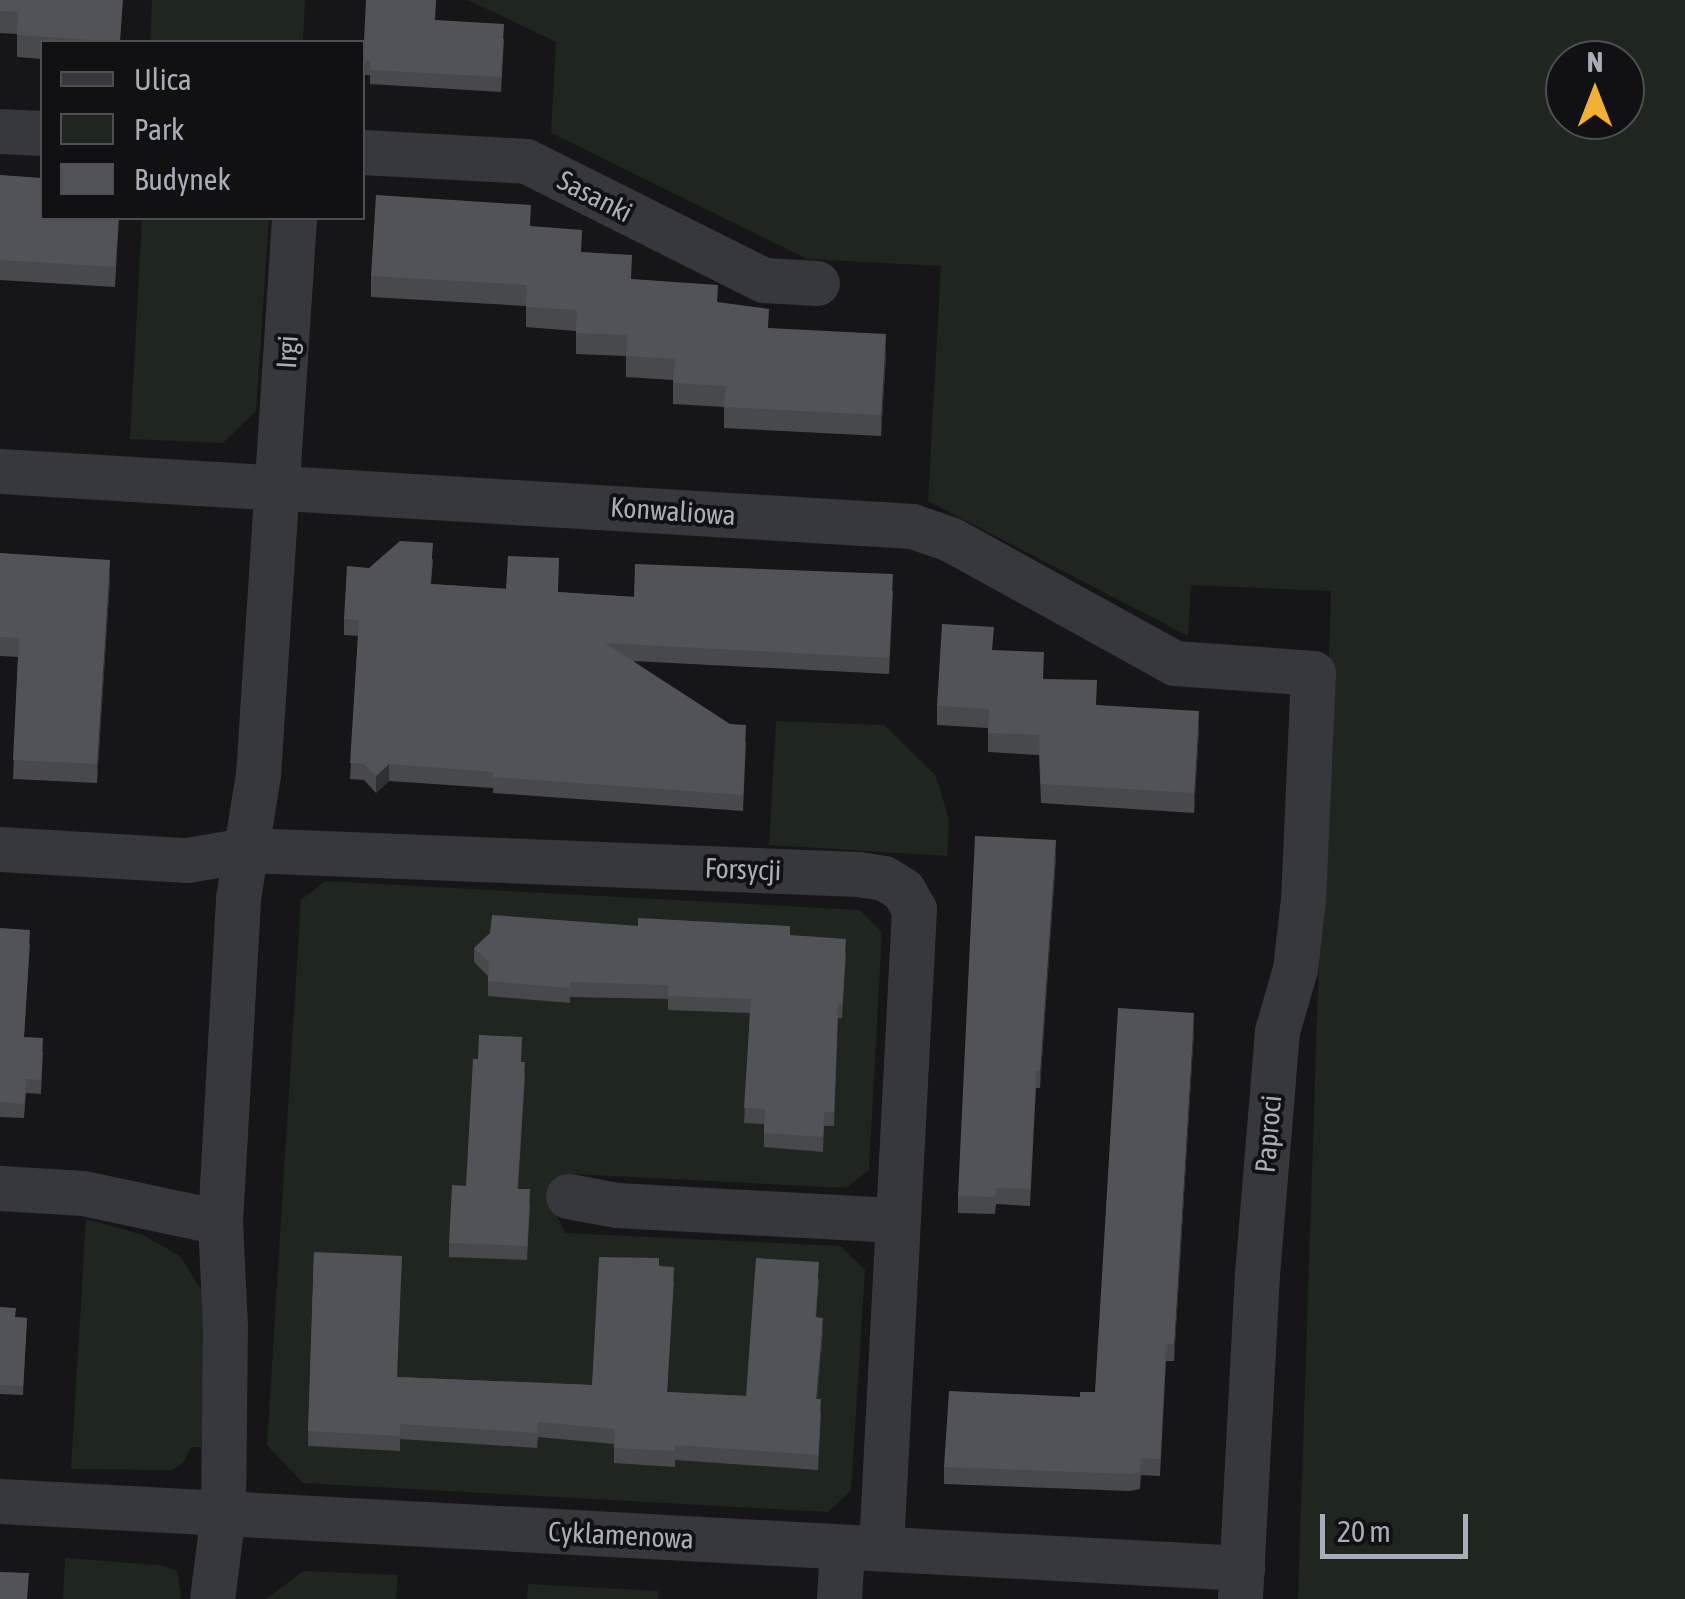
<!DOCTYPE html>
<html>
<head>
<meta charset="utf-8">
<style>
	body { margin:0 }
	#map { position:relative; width:1685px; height:1599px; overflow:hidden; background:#161618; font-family:"Asap Condensed",sans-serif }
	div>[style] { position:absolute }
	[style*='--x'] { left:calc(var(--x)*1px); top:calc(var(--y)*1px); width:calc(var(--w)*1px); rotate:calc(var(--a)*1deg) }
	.green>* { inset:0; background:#1e261f }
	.minor>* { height:45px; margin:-22.5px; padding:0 22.5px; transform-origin:22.5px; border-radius:22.5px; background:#37383d }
	.wall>* { inset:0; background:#47494d }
	.shaded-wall>* { inset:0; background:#2f3033 }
	.building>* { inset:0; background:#525359 }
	span { translate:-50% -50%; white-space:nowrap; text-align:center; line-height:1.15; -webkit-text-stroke:8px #111113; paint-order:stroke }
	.street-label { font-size:28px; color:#a8adb8 }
	.legend { position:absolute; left:40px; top:40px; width:325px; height:180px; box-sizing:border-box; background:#111113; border:2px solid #4d4f55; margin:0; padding:12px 18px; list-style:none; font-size:30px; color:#a8adb8 }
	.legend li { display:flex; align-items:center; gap:20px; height:50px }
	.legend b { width:50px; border:2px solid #4d4f55 }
	.north { position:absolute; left:1545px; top:40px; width:100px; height:100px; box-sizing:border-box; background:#111113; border:2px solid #4d4f55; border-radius:50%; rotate:0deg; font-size:28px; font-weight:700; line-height:40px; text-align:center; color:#a8adb8 }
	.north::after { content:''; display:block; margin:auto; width:35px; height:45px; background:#f2b134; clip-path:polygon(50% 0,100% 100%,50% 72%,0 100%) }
	.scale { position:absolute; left:1320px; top:1514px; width:148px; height:45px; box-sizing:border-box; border:5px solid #a8adb8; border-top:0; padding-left:12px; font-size:30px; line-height:35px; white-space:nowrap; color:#a8adb8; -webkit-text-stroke:8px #111113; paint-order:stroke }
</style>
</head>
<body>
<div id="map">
	<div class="green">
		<i style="clip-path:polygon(152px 0,305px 0,303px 42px,150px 42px)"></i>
		<i style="clip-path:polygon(evenodd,468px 0,1685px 0,1685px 1599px,1298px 1599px,1331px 591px,1191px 585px,1188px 636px,928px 501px,941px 266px,807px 259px,551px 133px,556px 42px,468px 0,1565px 60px,1625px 60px,1625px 120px,1565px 120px,1565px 60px)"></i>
		<i style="clip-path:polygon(142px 218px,269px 218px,256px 411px,223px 443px,130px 439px)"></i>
		<i style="clip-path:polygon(776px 721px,884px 725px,936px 776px,949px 820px,947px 856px,769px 845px)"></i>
		<i style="clip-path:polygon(325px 881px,860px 910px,882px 932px,869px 1170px,846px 1188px,573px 1174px,550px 1201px,565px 1233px,840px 1246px,865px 1270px,851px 1491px,828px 1512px,303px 1483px,267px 1445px,301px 900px)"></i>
		<i style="clip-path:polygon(86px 1219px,143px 1235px,180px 1256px,202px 1291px,208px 1342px,201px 1447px,191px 1447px,184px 1462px,172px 1470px,71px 1469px)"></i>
		<i style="clip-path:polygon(65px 1558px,158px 1565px,177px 1570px,181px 1599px,63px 1599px)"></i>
		<i style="clip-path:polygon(303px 1571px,398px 1575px,396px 1599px,266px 1599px)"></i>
		<i style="clip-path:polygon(528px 1584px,658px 1591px,658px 1599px,527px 1599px)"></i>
	</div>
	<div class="minor">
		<i style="--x:0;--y:131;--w:42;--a:2.7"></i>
		<i style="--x:362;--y:152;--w:164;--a:3.1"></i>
		<i style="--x:526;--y:161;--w:266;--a:26.6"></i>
		<i style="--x:764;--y:280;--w:53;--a:3.2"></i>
		<i style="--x:0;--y:471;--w:914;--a:3.45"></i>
		<i style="--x:912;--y:526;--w:40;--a:18.9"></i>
		<i style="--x:950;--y:539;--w:257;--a:28.9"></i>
		<i style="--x:1175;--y:663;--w:138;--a:4.1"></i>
		<i style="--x:1313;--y:673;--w:226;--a:92.5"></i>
		<i style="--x:1303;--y:899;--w:70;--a:96.5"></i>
		<i style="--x:1295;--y:969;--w:65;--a:106.2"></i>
		<i style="--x:1277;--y:1031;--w:243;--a:94.7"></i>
		<i style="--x:1257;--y:1273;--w:326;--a:93"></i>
		<i style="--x:0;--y:849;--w:187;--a:3.4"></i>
		<i style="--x:187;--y:860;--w:60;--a:-9.6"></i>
		<i style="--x:246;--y:850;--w:612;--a:2.25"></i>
		<i style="--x:858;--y:874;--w:26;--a:9"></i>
		<i style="--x:884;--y:878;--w:22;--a:32"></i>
		<i style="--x:903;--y:890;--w:22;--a:60"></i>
		<i style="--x:914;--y:909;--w:640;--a:92.96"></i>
		<i style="--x:0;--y:1188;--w:83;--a:3.4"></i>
		<i style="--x:83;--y:1193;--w:140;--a:12"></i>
		<i style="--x:568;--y:1196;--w:50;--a:10.4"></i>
		<i style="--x:617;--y:1205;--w:280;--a:3.1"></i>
		<i style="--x:0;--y:1501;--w:1244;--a:3.09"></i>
		<i style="--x:212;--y:1599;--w:87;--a:-82.7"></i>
		<i style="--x:223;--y:1513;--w:186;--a:-89.4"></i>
		<i style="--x:225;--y:1327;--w:105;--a:-92.7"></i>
		<i style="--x:220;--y:1222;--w:324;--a:-86.8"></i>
		<i style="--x:238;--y:898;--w:125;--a:-80.8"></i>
		<i style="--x:258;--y:775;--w:558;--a:-86.3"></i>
		<i style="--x:839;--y:1599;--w:52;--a:-86.7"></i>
	</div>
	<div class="wall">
		<i style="clip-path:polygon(0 0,121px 42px,42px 42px,42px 59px,17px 57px,17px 34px,0 33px)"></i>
		<i style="clip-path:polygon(436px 20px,504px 39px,501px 92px,370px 84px,370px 75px,363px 75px,363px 61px)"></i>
		<i style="clip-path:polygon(0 175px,42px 218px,119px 218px,115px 287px,0 280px)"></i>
		<i style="clip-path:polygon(582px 252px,632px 279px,718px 303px,769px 328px,886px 355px,881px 436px,724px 428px,724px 407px,673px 404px,673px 380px,626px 377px,626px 356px,576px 354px,576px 331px,526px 327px,526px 306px,371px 297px,371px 276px)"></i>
		<i style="clip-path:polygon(0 553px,110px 579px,97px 783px,13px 779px,18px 657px,0 656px)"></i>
		<i style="clip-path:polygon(433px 559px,431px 584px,634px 597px,893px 591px,889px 674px,633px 661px,746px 742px,743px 811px,493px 793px,493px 788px,389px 781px,376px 793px,364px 780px,350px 779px,358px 636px,344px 635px,344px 619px,369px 568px)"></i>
		<i style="clip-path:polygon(994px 650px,1044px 679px,1097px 705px,1199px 730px,1194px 813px,1041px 803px,1039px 755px,988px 752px,988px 728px,937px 725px,937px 706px)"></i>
		<i style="clip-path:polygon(1056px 857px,1040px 1088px,1036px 1088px,1030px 1206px,996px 1204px,995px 1214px,958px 1213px,958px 1196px)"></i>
		<i style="clip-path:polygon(0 928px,30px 944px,24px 1037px,43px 1052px,41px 1094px,26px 1093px,24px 1118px,0 1117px)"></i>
		<i style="clip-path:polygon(790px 935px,846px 953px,842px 1018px,838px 1018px,834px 1126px,824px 1126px,823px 1152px,764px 1147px,764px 1124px,744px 1123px,750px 1013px,668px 1010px,668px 999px,570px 997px,570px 1003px,488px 996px,488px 976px,474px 962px,474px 948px)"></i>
		<i style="clip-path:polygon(1194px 1030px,1174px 1361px,1166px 1361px,1160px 1476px,1141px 1475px,1140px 1489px,1130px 1491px,944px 1484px,944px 1467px,1080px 1397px,1095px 1392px)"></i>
		<i style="clip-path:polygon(522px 1062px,525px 1076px,518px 1189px,530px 1204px,527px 1260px,449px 1257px,449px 1243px)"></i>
		<i style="clip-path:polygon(314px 1252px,397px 1377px,592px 1385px,659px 1266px,674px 1282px,667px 1392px,746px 1396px,819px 1278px,816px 1317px,823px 1333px,817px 1399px,821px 1414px,818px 1470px,675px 1460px,675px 1467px,614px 1463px,614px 1444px,538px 1437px,537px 1448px,400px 1439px,400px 1451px,308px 1446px)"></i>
		<i style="clip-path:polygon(0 1307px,15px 1317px,27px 1318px,23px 1395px,0 1394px)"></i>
	</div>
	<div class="shaded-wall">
		<i style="clip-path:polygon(886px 334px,886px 355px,881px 436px,881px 415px)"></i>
		<i style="clip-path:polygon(110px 560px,110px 579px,97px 783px,97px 764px)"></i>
		<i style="clip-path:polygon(1199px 711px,1199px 730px,1194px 813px,1194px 793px)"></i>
		<i style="clip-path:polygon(389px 764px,389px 781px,376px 793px,376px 776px)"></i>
		<i style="clip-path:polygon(1056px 840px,1056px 857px,1040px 1088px,1040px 1071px)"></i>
		<i style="clip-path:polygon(1194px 1013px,1194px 1030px,1174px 1361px,1174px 1344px)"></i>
		<i style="clip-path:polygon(823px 1318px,823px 1333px,816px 1414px,816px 1399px)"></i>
	</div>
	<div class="building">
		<i style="clip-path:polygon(0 0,123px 0,120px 42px,17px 35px,18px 12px,0 11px)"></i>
		<i style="clip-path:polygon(366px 0,436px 0,435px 20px,504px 24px,501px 77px,370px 70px,371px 61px,363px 61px)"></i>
		<i style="clip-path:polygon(0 175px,42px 178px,42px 218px,118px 218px,115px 267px,0 260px)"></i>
		<i style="clip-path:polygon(376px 195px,531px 205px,530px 226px,582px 230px,581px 252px,632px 255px,631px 279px,718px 285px,717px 302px,769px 309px,768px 328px,886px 334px,881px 415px,724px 407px,726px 386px,673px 383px,675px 359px,626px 356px,627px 335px,576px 333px,577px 310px,526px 307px,527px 285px,371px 276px)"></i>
		<i style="clip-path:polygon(400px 541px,433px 543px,430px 584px,506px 589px,508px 556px,559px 558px,558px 592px,634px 597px,635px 564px,893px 574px,889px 658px,605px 643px,730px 724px,746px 725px,743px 795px,493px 777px,493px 772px,389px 764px,376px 776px,364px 764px,350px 763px,359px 620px,344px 619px,347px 566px,369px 568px)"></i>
		<i style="clip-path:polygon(0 553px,110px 560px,97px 764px,13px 760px,19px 638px,0 637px)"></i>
		<i style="clip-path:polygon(942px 624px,994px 627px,992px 650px,1044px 652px,1043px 679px,1097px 680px,1096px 705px,1199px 711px,1194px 793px,1041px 784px,1039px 735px,988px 733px,989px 709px,937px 706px)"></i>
		<i style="clip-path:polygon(975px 836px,1056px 840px,1040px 1071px,1036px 1071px,1030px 1189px,996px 1188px,995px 1197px,958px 1196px)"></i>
		<i style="clip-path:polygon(492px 915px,638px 926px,638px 918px,790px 926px,790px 935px,846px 939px,842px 1004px,838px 1003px,834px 1112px,824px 1112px,823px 1137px,764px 1133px,765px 1109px,744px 1108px,751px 999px,668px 996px,668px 985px,570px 982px,570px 988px,488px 981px,489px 962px,474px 948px,490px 933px)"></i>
		<i style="clip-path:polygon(0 928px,30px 930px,24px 1037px,43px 1038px,41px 1080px,26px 1079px,24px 1104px,0 1102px)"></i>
		<i style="clip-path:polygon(1118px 1008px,1194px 1013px,1174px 1344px,1166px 1344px,1160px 1459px,1141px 1458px,1140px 1472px,1130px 1474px,944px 1467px,949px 1391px,1080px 1397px,1080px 1392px,1095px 1392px)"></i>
		<i style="clip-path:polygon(479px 1035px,522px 1037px,521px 1062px,525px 1062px,517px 1189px,530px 1189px,527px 1246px,449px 1243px,452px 1185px,466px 1186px,473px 1059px,478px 1059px)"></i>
		<i style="clip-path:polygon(314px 1252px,402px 1256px,397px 1377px,592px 1385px,599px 1257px,659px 1258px,659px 1266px,674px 1267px,667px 1392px,746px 1396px,756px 1258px,819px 1262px,815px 1317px,823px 1318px,816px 1399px,821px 1399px,818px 1455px,675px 1445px,675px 1451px,614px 1448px,615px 1429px,538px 1422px,537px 1433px,400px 1424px,400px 1436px,308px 1431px)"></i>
		<i style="clip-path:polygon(0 1307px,16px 1308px,15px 1317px,27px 1318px,23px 1386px,0 1385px)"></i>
		<i style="clip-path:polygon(0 1572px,29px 1573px,27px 1599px,0 1599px)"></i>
	</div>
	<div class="street-label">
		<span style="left:595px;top:196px;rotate:27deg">Sasanki</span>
		<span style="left:287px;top:352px;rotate:-87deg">Irgi</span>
		<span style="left:673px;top:511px;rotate:4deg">Konwaliowa</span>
		<span style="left:743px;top:869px;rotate:2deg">Forsycji</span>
		<span style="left:1268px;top:1134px;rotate:-85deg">Paproci</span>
		<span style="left:621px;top:1535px;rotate:3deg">Cyklamenowa</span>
	</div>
	<ul class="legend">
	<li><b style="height:12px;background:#37383d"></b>Ulica</li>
	<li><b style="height:28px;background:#1e261f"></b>Park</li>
	<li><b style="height:28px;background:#525359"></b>Budynek</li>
	</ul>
	<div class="north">N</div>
	<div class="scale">20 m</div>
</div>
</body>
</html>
